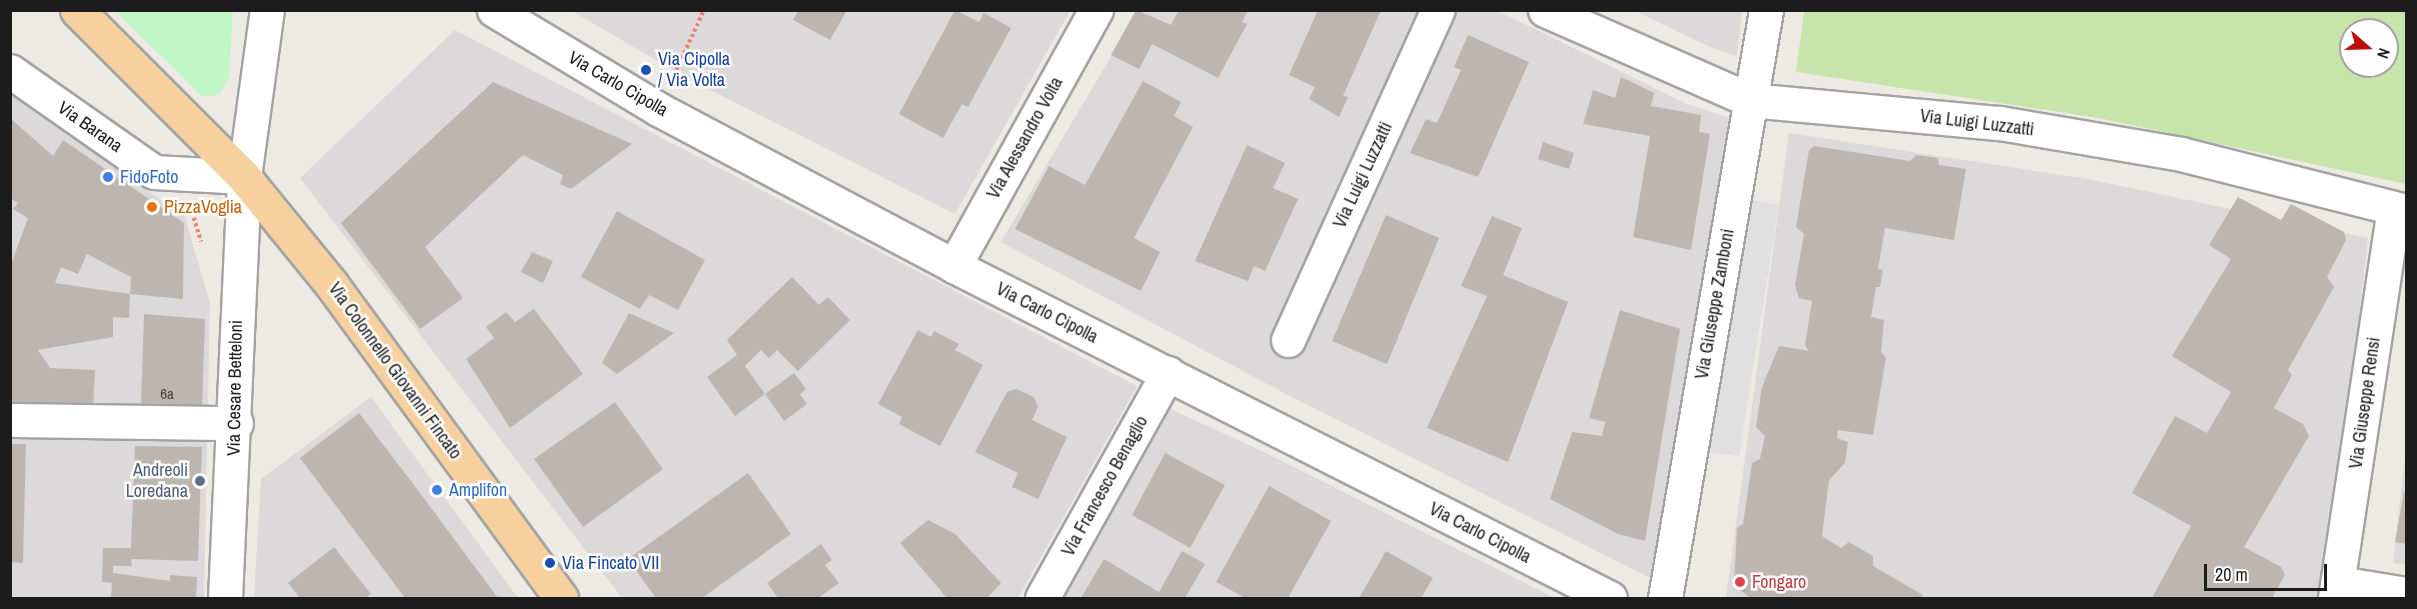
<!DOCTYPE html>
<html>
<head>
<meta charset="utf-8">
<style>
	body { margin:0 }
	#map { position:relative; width:2417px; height:609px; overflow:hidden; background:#edeae3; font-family:"Archivo Narrow",sans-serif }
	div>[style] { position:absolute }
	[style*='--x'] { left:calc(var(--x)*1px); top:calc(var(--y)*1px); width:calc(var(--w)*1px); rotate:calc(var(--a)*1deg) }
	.residential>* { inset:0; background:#dbd9d9 }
	.grass>* { inset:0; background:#c7e5ab }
	.park>* { inset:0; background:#c1f6c6 }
	.parking>* { inset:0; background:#e0e0e0 }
	.building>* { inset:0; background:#bdb6b0 }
	.path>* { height:4px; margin-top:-2px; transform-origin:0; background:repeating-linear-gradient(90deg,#f17f70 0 3px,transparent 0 6px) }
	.roads { filter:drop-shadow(2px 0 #a3a3a3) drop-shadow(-2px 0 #a3a3a3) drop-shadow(0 2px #a3a3a3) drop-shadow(0 -2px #a3a3a3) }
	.minor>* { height:33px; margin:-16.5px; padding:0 16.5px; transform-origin:16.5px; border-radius:16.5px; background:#fff }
	.major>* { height:33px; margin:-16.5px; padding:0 16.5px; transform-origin:16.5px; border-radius:16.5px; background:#f6d19f }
	.dots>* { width:16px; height:16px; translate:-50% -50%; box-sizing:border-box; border:3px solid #fff; border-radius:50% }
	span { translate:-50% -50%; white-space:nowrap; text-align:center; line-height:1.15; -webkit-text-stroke:5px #fff; paint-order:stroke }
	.number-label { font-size:15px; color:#444241 }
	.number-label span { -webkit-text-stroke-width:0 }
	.transit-label { font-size:18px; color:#164399 }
	.left { translate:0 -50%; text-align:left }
	.street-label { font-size:18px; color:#1c1c1c }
	.shop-label { font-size:18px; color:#366cbe }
	.food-label { font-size:18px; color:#c56008 }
	.service-label { font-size:18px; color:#4e5e75 }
	.right { translate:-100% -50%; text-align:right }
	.health-label { font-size:18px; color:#be3a42 }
	.frame { position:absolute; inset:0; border:12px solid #1c1c1c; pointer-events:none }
	.north { position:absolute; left:2339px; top:18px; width:60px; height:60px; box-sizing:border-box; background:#fff; border:2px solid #a4a4a4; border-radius:50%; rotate:110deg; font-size:16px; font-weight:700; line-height:24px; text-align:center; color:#1c1c1c }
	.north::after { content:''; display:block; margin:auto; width:21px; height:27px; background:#bd0e0c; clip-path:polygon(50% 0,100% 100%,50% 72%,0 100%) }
	.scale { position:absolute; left:2204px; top:564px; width:123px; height:27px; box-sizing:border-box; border:3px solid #1c1c1c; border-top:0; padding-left:8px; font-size:18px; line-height:21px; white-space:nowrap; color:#1c1c1c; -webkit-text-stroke:4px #fff; paint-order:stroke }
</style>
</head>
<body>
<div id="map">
	<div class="residential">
		<i style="clip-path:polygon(572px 11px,1070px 11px,955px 214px,685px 77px)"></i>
		<i style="clip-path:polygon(1138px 11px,1498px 11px,1687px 104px,1729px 118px,1666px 586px,1290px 396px,1001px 242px)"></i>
		<i style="clip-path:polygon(1635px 11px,1742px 11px,1737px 56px,1710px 47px)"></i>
		<i style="clip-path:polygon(455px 30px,1137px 386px,1018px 598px,622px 598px,300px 178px)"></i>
		<i style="clip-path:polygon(11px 93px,185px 217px,210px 303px,204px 598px,11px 598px)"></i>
		<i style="clip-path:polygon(1789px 133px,2088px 179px,2368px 238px,2327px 598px,1726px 598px)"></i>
		<i style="clip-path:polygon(371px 397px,518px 598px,254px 598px,261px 479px)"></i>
		<i style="clip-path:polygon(1170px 409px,1262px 451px,1555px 598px,1063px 598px)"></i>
		<i style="clip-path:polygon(2406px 448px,2406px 565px,2393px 563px)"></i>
	</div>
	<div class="grass">
		<i style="clip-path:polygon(evenodd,1804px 11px,2406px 11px,2406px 184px,2099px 118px,1796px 72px,1804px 11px,2351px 30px,2387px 30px,2387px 66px,2351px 66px,2351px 30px)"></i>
	</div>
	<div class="park">
		<i style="clip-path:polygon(115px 11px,233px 11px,229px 76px,220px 94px,203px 97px)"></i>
	</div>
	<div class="parking">
		<i style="clip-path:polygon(1749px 199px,1779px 205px,1739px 456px,1707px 452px)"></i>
	</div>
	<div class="building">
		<i style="clip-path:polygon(799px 10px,847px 10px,830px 40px,793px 20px)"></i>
		<i style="clip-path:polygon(955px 10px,979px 22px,984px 13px,1011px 28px,968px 107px,962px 104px,943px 138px,899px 114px)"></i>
		<i style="clip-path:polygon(1136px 10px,1171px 25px,1179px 10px,1248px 10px,1242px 22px,1247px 24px,1218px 78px,1152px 44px,1139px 69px,1111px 55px)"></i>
		<i style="clip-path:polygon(1318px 10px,1381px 10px,1343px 96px,1348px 97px,1339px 117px,1309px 99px,1315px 87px,1289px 75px)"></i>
		<i style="clip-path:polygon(1468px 35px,1529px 62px,1478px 177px,1410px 153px,1426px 119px,1437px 123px,1461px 70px,1454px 67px)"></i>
		<i style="clip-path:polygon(1621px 77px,1654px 93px,1651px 106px,1701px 115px,1699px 132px,1710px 134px,1691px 250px,1633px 237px,1650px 136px,1583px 124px,1593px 90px,1615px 98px)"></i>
		<i style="clip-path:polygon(1143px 81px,1181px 102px,1174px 116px,1193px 127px,1134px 238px,1160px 252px,1141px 291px,1015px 229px,1049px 166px,1085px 185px)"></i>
		<i style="clip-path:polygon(493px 82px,632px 144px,571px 189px,560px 184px,563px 175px,523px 155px,425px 247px,463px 298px,420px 329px,341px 223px)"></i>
		<i style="clip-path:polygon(10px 118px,53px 156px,63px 140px,184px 223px,183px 299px,130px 294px,131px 277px,87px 254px,78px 274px,61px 267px,55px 283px,130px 294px,129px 318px,113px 317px,113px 337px,38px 350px,50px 368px,95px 370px,93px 408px,10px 404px,10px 267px,28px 218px,13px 209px,18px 203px,10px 198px)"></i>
		<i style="clip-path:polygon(1543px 142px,1574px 153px,1569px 169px,1538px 159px)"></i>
		<i style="clip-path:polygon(1247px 145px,1285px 163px,1273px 188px,1298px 199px,1265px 271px,1254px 266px,1248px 281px,1195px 261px)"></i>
		<i style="clip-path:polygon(1814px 146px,1910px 161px,1916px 155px,1938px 158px,1939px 165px,1966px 169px,1954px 240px,1885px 228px,1878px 269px,1883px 270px,1880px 287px,1876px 287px,1871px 317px,1884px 320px,1881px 352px,1886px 358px,1873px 435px,1838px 430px,1837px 438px,1848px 442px,1845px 463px,1829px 480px,1822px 536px,1841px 548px,1849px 542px,1873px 556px,1873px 566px,1923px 595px,1921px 598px,1750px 598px,1734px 585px,1737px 528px,1743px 524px,1752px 463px,1760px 459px,1765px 436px,1756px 427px,1762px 387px,1779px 346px,1809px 351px,1805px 345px,1812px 301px,1799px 298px,1795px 285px,1804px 234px,1796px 227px,1809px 150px)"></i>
		<i style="clip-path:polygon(2238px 197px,2281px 220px,2291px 204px,2344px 232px,2346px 240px,2327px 277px,2334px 287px,2288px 370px,2292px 375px,2274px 408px,2303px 424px,2309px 436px,2244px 547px,2281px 567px,2285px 575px,2272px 598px,2152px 598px,2191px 526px,2132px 493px,2175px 416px,2207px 433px,2231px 392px,2172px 356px,2231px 259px,2209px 245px)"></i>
		<i style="clip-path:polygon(617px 211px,705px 260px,678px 310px,649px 295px,640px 309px,581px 277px)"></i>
		<i style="clip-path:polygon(1386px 215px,1439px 238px,1387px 364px,1332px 341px)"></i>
		<i style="clip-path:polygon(1492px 216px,1522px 228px,1503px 275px,1568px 302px,1508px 462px,1427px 428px,1487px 296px,1461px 286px)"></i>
		<i style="clip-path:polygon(532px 252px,553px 261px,543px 283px,521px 272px)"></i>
		<i style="clip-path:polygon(792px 277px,819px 305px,828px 297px,850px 320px,798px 371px,777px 350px,769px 358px,761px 350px,745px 366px,765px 394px,735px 416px,707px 377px,737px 355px,727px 340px)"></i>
		<i style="clip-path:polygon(534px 309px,583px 374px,510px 428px,466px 359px,494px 338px,486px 327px,506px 312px,515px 322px)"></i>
		<i style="clip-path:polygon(1620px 310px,1680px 329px,1645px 541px,1618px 534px,1550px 499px,1572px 432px,1602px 436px,1605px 422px,1589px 418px)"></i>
		<i style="clip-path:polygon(629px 313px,674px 333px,617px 374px,602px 363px)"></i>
		<i style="clip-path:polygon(144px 314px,205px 319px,202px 408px,141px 407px)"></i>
		<i style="clip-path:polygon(918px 330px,931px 337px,934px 331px,959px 344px,955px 350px,983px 365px,940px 446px,899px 424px,902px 417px,878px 404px)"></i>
		<i style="clip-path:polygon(794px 373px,806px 389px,800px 394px,807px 404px,784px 421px,765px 394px)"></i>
		<i style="clip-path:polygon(1016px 389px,1034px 397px,1038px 407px,1032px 420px,1067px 437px,1038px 499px,1012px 487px,1018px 473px,975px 452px,1007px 392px)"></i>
		<i style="clip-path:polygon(615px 402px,663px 469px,583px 527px,534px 459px)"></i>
		<i style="clip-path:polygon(359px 413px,414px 485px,498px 598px,405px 598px,300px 458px)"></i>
		<i style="clip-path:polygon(10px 444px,26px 444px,23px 563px,10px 562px)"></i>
		<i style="clip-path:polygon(135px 446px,202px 447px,198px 561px,131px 559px,132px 566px,113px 566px,113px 573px,170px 581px,170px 575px,197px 577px,196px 598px,111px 598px,112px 583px,102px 582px,103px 548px,131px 548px)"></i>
		<i style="clip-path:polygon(1165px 453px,1225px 485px,1190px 548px,1132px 515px)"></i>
		<i style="clip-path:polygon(748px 473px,791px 534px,702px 598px,656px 598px,628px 559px)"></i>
		<i style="clip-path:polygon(1269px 486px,1331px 521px,1288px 598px,1245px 598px,1216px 582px)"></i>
		<i style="clip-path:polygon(2404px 492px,2406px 492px,2406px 544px,2395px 542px)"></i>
		<i style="clip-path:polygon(928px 520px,955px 534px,1001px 583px,987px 598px,947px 598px,900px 543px)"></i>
		<i style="clip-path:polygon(821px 544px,832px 560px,825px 565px,839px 583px,818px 598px,778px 598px,767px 583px)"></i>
		<i style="clip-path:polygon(334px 547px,371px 594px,365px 598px,300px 598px,288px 583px)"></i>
		<i style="clip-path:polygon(1182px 551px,1205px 564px,1185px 598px,1081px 598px,1104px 559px,1159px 592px)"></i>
		<i style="clip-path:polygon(1386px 551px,1433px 578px,1421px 598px,1359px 598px)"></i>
	</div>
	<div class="path">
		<i style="--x:674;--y:75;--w:72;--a:-65.2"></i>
		<i style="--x:192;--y:212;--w:31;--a:73"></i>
	</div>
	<div class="roads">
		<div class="minor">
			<i style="--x:494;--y:10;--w:192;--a:31.1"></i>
			<i style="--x:658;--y:109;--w:335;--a:27.9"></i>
			<i style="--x:954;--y:266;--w:735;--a:26.84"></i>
			<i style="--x:1545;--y:10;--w:224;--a:23.7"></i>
			<i style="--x:1750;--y:100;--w:251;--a:5.3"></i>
			<i style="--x:2000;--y:123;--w:184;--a:9.7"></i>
			<i style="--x:2181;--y:154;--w:232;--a:14.2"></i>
			<i style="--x:10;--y:71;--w:176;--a:35"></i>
			<i style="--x:154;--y:172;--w:90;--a:3.2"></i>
			<i style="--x:954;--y:266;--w:293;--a:-61"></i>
			<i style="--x:1288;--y:340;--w:362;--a:-65.6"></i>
			<i style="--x:10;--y:420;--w:226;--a:0.8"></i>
			<i style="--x:2339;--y:583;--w:68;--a:9.3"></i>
			<i style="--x:225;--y:598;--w:421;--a:-87.4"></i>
			<i style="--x:244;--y:177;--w:169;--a:-82.2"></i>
			<i style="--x:1042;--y:598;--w:258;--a:-60.8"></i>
			<i style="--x:1665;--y:598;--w:597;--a:-80.25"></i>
			<i style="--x:2335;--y:598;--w:394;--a:-81.4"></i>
		</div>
		<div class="major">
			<i style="--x:77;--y:10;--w:236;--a:45"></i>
			<i style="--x:244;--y:177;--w:139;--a:50.8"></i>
			<i style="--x:332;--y:285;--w:388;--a:53.8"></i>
		</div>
	</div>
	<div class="dots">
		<i style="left:646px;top:70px;background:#1a4fb4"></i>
		<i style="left:108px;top:177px;background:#3f7fe0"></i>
		<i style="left:152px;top:207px;background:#e8710a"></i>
		<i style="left:200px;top:481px;background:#5c6f8a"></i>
		<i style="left:437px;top:490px;background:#3f7fe0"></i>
		<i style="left:550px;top:563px;background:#1a4fb4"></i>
		<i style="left:1740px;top:582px;background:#e0444e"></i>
	</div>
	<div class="number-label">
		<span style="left:167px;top:394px">6a</span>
	</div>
	<div class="transit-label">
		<span class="left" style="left:658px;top:70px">Via Cipolla<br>/ Via Volta</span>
		<span class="left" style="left:562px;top:563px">Via Fincato VII</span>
	</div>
	<div class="street-label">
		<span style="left:618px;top:84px;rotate:30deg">Via Carlo Cipolla</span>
		<span style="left:1977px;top:123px;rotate:7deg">Via Luigi Luzzatti</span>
		<span style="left:90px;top:127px;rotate:35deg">Via Barana</span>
		<span style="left:1025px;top:138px;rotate:-61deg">Via Alessandro Volta</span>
		<span style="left:1363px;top:175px;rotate:-65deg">Via Luigi Luzzatti</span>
		<span style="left:1715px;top:304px;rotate:-80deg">Via Giuseppe Zamboni</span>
		<span style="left:1047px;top:313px;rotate:27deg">Via Carlo Cipolla</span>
		<span style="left:395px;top:371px;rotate:54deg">Via Colonnello Giovanni Fincato</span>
		<span style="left:235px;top:388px;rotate:-89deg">Via Cesare Betteloni</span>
		<span style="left:2365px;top:403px;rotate:-82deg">Via Giuseppe Rensi</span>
		<span style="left:1105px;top:486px;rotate:-61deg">Via Francesco Benaglio</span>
		<span style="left:1480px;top:533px;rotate:27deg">Via Carlo Cipolla</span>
	</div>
	<div class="shop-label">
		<span class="left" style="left:120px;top:177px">FidoFoto</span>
		<span class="left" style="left:449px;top:490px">Amplifon</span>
	</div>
	<div class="food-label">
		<span class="left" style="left:164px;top:207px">PizzaVoglia</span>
	</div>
	<div class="service-label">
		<span class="right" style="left:188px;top:481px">Andreoli<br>Loredana</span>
	</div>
	<div class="health-label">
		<span class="left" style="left:1752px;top:582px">Fongaro</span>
	</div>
	<div class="frame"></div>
	<div class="north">N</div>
	<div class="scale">20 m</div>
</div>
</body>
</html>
